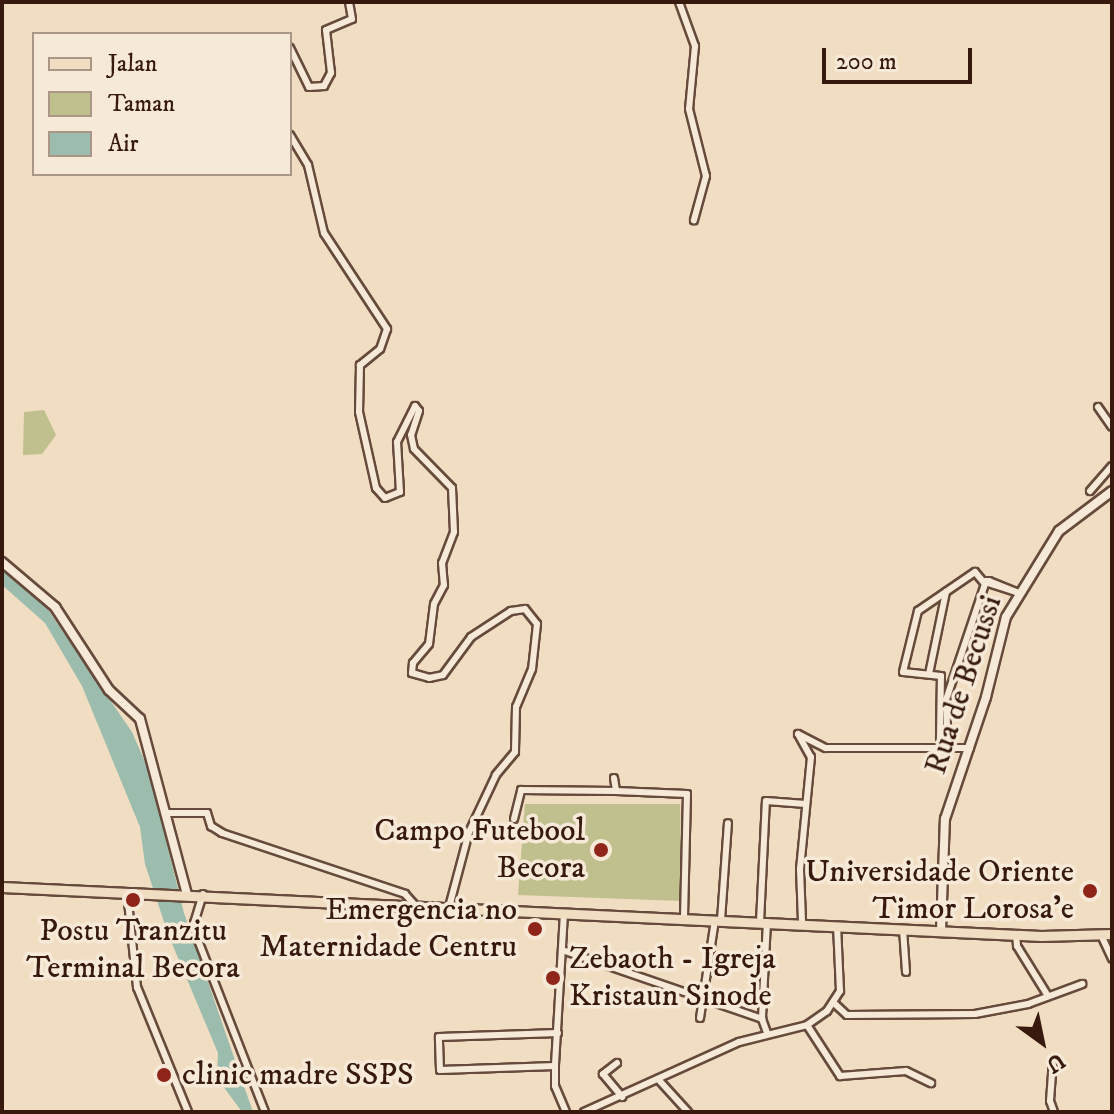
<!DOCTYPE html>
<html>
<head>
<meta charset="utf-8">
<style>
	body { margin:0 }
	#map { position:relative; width:1114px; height:1114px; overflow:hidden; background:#f1ddc1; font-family:"IM FELL DW Pica",serif }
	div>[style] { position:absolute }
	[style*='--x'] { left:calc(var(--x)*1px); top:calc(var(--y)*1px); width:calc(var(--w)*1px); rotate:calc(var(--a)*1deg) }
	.green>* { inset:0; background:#c0bf8e }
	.water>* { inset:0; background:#9cbdad }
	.roads { filter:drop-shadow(2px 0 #664a3b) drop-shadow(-2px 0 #664a3b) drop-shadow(0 2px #664a3b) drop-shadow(0 -2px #664a3b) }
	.street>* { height:6px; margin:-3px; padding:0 3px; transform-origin:3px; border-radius:3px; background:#f6e9d7 }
	.secondary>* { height:8px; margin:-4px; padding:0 4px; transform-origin:4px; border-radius:4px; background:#f6e9d7 }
	.primary>* { height:9px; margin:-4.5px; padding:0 4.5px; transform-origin:4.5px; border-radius:4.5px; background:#f1ddc1 }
	.dots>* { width:22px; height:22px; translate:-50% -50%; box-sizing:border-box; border:4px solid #f6e9d7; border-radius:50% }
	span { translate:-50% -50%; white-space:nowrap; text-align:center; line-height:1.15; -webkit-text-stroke:7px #f6e9d7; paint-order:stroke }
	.street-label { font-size:32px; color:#37190e }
	.poi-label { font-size:32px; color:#37190e }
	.right { translate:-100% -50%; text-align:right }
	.left { translate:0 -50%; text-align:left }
	.frame { position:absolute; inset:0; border:4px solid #37190e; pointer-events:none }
	.legend { position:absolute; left:32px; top:32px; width:260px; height:144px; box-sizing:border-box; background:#f6e9d7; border:2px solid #aa9687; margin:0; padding:10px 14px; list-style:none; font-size:24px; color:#37190e }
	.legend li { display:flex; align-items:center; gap:16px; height:40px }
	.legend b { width:40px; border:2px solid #aa9687 }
	.north { position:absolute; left:1002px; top:1002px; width:80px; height:80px; -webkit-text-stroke:6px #f6e9d7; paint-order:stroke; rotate:147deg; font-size:22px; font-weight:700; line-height:32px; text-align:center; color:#37190e }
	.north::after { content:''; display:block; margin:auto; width:28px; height:36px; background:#37190e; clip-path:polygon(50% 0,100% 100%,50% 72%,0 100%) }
	.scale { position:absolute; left:822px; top:48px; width:150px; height:36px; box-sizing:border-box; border:4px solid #37190e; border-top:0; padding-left:10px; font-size:24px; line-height:28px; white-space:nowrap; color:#37190e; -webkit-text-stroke:6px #f6e9d7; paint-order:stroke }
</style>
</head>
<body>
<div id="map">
	<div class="green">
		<i style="clip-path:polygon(44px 410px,56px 435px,42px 454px,23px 455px,24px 412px)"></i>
		<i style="clip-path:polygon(525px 804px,680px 804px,682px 901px,518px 895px)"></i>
	</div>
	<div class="water">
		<i style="clip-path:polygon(2px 567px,31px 585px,132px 732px,149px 771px,184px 913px,253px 1112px,242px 1112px,217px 1078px,218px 1053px,168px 934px,145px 864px,140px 827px,82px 686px,45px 623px,2px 585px)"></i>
	</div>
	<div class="roads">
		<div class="street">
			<i style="--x:679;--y:2;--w:47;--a:70"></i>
			<i style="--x:695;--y:46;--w:63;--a:95.4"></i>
			<i style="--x:689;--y:109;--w:69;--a:75.8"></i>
			<i style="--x:706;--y:176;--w:46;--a:105.3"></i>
			<i style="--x:290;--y:48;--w:43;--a:64"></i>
			<i style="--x:309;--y:87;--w:15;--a:-4"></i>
			<i style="--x:324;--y:86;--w:15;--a:-62"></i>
			<i style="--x:331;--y:73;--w:43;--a:-96.6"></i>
			<i style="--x:326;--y:30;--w:28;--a:-23"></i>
			<i style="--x:352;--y:19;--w:17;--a:-100"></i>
			<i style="--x:290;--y:135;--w:35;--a:59"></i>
			<i style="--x:308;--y:165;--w:70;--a:76.8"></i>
			<i style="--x:324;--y:233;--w:115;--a:56.7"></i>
			<i style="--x:387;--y:329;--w:21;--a:109"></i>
			<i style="--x:380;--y:349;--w:26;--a:141"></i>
			<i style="--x:360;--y:365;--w:47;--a:91.2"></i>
			<i style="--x:359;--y:412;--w:78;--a:77.4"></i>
			<i style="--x:376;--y:488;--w:13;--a:48"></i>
			<i style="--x:385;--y:498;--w:16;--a:-22"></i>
			<i style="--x:400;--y:492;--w:50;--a:-93.4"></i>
			<i style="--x:397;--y:442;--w:40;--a:-63.4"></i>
			<i style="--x:415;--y:406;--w:6;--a:51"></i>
			<i style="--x:419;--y:411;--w:25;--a:108"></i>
			<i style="--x:411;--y:435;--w:14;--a:78"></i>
			<i style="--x:414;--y:449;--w:54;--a:45.7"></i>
			<i style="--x:452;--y:488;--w:44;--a:87.4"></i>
			<i style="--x:454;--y:532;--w:33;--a:111"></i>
			<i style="--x:442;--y:563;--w:22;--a:85"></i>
			<i style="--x:444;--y:585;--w:21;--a:118"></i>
			<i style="--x:434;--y:604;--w:40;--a:97.1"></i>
			<i style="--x:429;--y:644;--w:25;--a:130"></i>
			<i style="--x:413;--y:663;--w:10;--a:96"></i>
			<i style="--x:412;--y:673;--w:18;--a:16"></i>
			<i style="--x:429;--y:678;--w:14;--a:-12"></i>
			<i style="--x:443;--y:675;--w:47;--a:-53.6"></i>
			<i style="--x:471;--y:637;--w:48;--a:-33"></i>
			<i style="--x:511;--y:611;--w:14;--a:-8"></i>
			<i style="--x:525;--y:609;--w:19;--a:51"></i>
			<i style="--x:537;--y:624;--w:45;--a:96.3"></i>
			<i style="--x:532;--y:669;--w:41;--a:112.8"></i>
			<i style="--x:516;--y:707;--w:45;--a:91.3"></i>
			<i style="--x:515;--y:752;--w:30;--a:130"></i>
			<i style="--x:496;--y:775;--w:63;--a:115.3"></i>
			<i style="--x:469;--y:832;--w:78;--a:104.9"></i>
			<i style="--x:1098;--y:407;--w:24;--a:55"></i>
			<i style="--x:1090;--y:491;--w:33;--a:-49"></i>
			<i style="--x:975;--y:572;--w:16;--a:50"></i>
			<i style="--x:985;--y:584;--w:122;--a:108.6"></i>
			<i style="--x:946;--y:700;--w:51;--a:87.8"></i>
			<i style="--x:948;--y:751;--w:16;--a:-120"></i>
			<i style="--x:940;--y:737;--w:61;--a:-89.1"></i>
			<i style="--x:941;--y:676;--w:38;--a:-174"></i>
			<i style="--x:903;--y:672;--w:63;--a:-76.2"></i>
			<i style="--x:918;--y:611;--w:69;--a:-34.4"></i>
			<i style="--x:985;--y:581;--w:4;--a:0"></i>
			<i style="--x:989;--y:581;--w:32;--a:22"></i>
			<i style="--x:1019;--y:593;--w:36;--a:-162"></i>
			<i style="--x:929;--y:674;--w:84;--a:-78.3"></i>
			<i style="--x:798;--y:734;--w:26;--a:61"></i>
			<i style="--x:811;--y:757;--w:113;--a:95.6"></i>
			<i style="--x:800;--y:869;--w:53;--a:87.8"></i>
			<i style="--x:798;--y:734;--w:31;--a:27"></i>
			<i style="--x:826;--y:748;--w:144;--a:0"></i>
			<i style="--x:614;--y:778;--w:13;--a:81"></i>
			<i style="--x:616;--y:791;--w:71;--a:2.4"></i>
			<i style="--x:687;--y:794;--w:124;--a:91.4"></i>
			<i style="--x:166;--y:813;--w:41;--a:0"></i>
			<i style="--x:207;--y:813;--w:14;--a:73"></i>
			<i style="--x:211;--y:826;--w:13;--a:32"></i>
			<i style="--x:222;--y:833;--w:193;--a:18.4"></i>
			<i style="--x:405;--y:894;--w:13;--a:48"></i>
			<i style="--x:514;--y:819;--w:30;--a:-76"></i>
			<i style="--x:521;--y:790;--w:95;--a:0.6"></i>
			<i style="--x:127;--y:892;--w:96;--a:84"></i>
			<i style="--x:137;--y:987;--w:135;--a:67.8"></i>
			<i style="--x:203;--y:894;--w:30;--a:107"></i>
			<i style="--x:194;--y:923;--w:12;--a:81"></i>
			<i style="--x:196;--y:935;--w:190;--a:68.7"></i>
			<i style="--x:564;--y:913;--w:153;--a:93.4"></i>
			<i style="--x:555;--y:1066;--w:20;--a:90"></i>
			<i style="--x:555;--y:1086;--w:28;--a:67"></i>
			<i style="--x:721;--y:920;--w:97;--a:-85.9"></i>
			<i style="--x:760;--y:922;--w:121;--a:-87.2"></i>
			<i style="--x:766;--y:801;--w:40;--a:4.3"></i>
			<i style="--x:767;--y:922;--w:97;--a:93"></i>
			<i style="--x:762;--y:1019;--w:15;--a:70"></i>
			<i style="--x:903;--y:929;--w:43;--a:86"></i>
			<i style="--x:1016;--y:934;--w:12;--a:85"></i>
			<i style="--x:1017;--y:946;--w:59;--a:58.2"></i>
			<i style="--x:1101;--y:935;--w:26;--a:65"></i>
			<i style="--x:562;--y:950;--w:212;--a:19"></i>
			<i style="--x:835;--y:1004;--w:16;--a:43"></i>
			<i style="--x:847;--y:1015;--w:128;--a:-0.4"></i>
			<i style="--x:975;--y:1014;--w:54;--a:-10.7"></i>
			<i style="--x:1028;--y:1004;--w:58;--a:-20.3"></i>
			<i style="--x:700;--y:1018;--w:99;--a:-81.3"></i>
			<i style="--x:807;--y:1025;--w:61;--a:57.1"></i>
			<i style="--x:840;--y:1076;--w:66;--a:-4.3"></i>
			<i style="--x:906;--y:1071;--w:28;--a:26"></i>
			<i style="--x:1053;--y:1060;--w:41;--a:94.2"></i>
			<i style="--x:1050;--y:1101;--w:12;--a:70"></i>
			<i style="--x:617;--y:1063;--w:18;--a:142"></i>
			<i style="--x:603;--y:1074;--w:30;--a:50"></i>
			<i style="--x:555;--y:1066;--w:115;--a:178"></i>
			<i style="--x:440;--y:1070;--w:33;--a:-92"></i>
			<i style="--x:439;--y:1037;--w:119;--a:-1.9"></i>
			<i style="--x:658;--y:1079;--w:45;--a:47.7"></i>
			<i style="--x:584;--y:1112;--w:170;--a:-24.3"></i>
			<i style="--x:739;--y:1042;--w:70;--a:-14"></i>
			<i style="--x:807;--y:1025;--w:24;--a:-35"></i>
			<i style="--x:827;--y:1011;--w:24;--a:-57"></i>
			<i style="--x:840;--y:991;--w:65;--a:-92.6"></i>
		</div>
		<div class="secondary">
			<i style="--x:2;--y:562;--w:70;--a:40.3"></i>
			<i style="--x:55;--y:607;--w:99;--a:57"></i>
			<i style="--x:109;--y:690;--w:42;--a:43.1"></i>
			<i style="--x:140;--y:719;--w:182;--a:75"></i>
			<i style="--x:941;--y:931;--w:112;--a:-88"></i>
			<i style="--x:945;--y:819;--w:129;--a:-71.4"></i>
			<i style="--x:986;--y:697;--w:82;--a:-76"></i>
			<i style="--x:1006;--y:617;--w:101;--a:-58.4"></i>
			<i style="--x:1059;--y:531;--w:66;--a:-37"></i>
		</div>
		<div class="primary">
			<i style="--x:2;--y:887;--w:1040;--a:2.7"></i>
			<i style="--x:1041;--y:936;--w:71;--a:-1.6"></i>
		</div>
	</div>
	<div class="dots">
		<i style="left:601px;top:850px;background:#8f2418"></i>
		<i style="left:1090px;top:891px;background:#8f2418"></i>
		<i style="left:133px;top:900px;background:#8f2418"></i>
		<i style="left:535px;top:929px;background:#8f2418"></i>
		<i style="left:553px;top:978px;background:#8f2418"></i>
		<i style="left:164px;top:1075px;background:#8f2418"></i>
	</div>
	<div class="street-label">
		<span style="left:964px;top:685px;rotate:-72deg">Rua de Becussi</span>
	</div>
	<div class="poi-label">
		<span class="right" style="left:585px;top:850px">Campo Futebool<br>Becora</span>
		<span class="right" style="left:1074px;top:891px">Universidade Oriente<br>Timor Lorosa'e</span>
		<span class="right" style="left:517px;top:929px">Emergencia no<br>Maternidade Centru</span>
		<span style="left:133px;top:950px">Postu Tranzitu<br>Terminal Becora</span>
		<span class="left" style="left:569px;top:978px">Zebaoth - Igreja<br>Kristaun Sinode</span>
		<span class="left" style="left:182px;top:1075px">clinic madre SSPS</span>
	</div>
	<div class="frame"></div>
	<ul class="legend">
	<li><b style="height:10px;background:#f1ddc1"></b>Jalan</li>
	<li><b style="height:22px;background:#c0bf8e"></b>Taman</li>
	<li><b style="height:22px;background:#9cbdad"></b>Air</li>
	</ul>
	<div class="north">U</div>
	<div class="scale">200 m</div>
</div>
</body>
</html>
